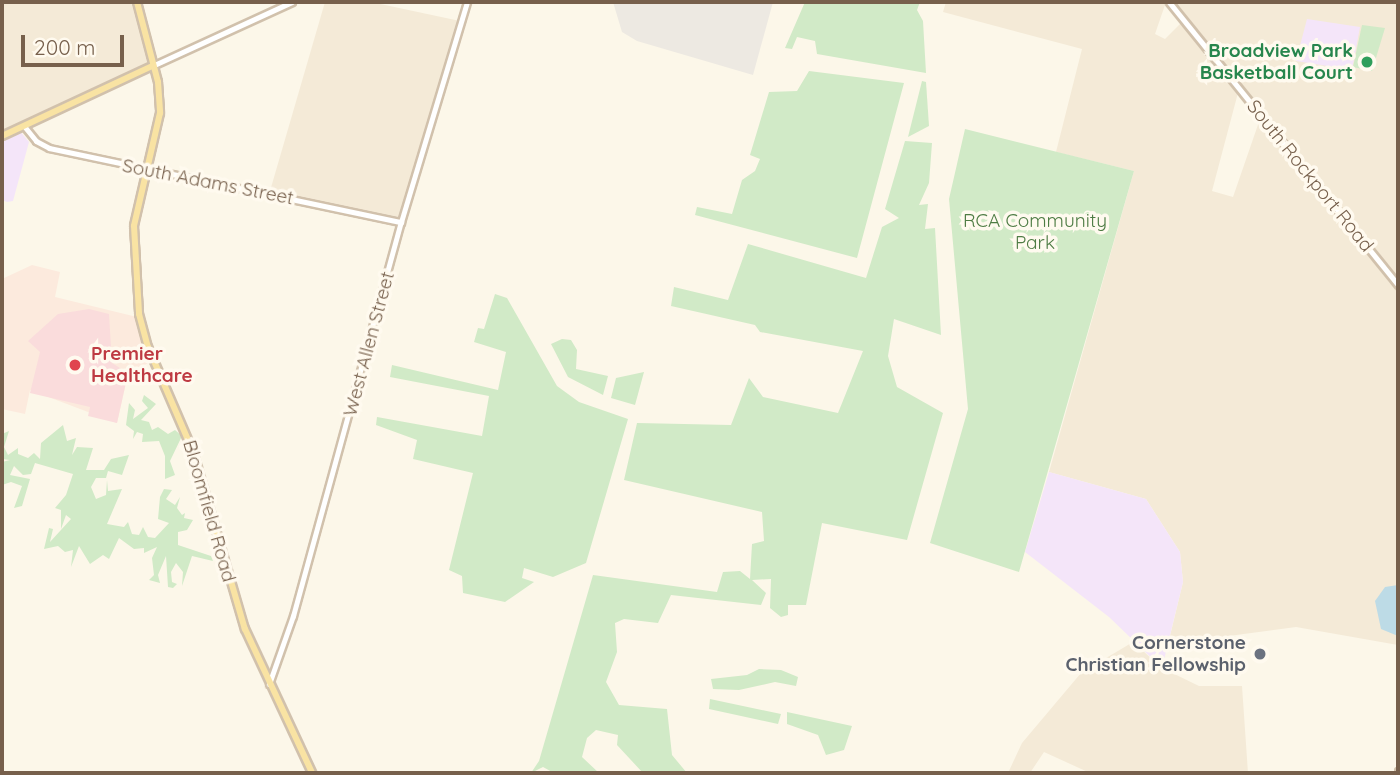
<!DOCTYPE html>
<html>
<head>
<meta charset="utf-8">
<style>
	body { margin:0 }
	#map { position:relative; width:1400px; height:775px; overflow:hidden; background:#fcf7e9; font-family:Quicksand,sans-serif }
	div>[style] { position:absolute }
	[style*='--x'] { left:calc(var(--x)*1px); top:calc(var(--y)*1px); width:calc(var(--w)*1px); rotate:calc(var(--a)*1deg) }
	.residential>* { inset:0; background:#f4ead7 }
	.commercial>* { inset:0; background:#fceadd }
	.industrial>* { inset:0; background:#ede9e2 }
	.education>* { inset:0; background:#f4e5f9 }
	.medical>* { inset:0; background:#fadcdc }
	.green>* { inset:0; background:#d1eac7 }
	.water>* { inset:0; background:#bddbe6 }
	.roads { filter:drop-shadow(2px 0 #d1c1ac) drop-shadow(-2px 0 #d1c1ac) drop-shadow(0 2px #d1c1ac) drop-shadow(0 -2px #d1c1ac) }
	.secondary>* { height:5px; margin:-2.5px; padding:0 2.5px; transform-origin:2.5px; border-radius:2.5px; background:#fff }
	.primary>* { height:6px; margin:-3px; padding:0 3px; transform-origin:3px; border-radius:3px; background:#f9e3a3 }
	.dots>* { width:19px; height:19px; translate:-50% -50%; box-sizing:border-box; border:4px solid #fffaef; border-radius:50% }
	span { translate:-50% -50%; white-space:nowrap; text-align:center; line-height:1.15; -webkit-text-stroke:7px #fffaef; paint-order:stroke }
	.leisure-label { font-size:19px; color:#27864d; font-weight:700 }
	.right { translate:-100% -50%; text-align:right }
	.street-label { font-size:19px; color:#77604c }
	.park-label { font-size:19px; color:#4e7c44 }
	.health-label { font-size:19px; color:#be3a42; font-weight:700 }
	.left { translate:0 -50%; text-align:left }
	.worship-label { font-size:19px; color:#5b616d; font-weight:700 }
	.frame { position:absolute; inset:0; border:4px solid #77604c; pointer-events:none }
	.scale { position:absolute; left:21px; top:35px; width:103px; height:32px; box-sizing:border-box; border:4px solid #77604c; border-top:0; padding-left:9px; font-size:21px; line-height:24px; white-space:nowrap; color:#77604c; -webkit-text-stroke:5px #fffaef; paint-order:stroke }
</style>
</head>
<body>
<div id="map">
	<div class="residential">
		<i style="clip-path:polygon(2px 2px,139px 2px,155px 67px,2px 137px)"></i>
		<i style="clip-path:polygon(325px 2px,371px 2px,460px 21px,399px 219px,270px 191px)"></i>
		<i style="clip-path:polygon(evenodd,946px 2px,1166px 2px,1155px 34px,1165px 39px,1184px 20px,1170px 2px,1398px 2px,1398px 645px,1296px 627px,1206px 639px,1170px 636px,1183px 582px,1180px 552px,1146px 499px,1049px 472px,1134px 171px,1056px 152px,1082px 49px,943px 12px,946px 2px,1239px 89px,1261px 116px,1233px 197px,1212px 191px,1239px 89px)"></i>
		<i style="clip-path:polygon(1133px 642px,1162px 668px,1199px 686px,1242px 686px,1248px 773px,1090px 773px,1044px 752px,1030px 773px,1008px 773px,1022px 743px,1081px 673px)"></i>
	</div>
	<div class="commercial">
		<i style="clip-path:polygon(32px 265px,60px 272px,55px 297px,137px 317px,150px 362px,128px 374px,117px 423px,30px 390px,25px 414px,2px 409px,2px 279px)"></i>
	</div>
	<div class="industrial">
		<i style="clip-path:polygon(613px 2px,773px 2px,753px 75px,637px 41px,622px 32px)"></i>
	</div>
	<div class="education">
		<i style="clip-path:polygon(1307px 19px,1360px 27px,1352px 70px,1296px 61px)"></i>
		<i style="clip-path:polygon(20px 131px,29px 142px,13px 201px,7px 202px,2px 200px,2px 142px)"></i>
		<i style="clip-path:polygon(1049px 472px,1146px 499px,1180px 552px,1183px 582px,1162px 668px,1109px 617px,1025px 552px)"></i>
	</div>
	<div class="medical">
		<i style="clip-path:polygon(89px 309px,109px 314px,112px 363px,128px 373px,117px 423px,88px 416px,90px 407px,30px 393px,40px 352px,28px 341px,58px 314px)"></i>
	</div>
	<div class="green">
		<i style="clip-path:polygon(805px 2px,920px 2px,917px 10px,923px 21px,926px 73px,817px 54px,815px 41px,797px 37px,792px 49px,785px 48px)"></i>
		<i style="clip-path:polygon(1362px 25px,1385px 28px,1372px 71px,1353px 67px)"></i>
		<i style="clip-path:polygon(809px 71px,904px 83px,857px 258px,695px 215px,697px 207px,732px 214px,742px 180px,755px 171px,760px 159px,750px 155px,769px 92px,797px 91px)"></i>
		<i style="clip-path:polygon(922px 81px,926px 82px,929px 126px,908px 137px)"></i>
		<i style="clip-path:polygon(965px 129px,1134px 171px,1019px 572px,930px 543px,968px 409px,949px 199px)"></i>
		<i style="clip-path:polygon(905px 141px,932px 143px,929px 183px,919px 205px,928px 204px,925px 229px,935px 228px,941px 335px,894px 319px,888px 356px,897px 387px,943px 413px,907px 540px,822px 523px,806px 605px,788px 605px,788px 615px,781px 617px,770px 608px,771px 579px,752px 580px,766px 593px,761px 605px,671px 595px,658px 623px,624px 619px,615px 623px,617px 652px,606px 682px,619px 705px,667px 709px,672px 755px,687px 773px,643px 773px,617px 745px,618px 735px,596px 730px,587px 738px,582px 757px,599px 773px,554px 773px,543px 767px,531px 773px,539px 761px,593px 575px,717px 592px,723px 572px,740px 571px,750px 579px,752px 544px,764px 541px,762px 512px,624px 480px,637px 423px,731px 425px,749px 378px,763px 397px,838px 413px,863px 351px,760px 332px,755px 325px,671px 306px,674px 287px,728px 300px,748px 244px,866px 278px,882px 227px,899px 218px,885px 209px)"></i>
		<i style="clip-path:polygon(495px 294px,507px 298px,557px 386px,579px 402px,628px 419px,586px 563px,553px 577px,524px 568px,522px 578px,534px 582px,505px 602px,463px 593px,462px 576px,449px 570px,473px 473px,413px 459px,417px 440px,376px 425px,377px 417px,482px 436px,489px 396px,390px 377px,392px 365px,498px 390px,506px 352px,474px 342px,478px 328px,484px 329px)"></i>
		<i style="clip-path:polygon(562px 339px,571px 340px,577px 350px,576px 369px,608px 376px,603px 395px,568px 377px,551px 344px)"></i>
		<i style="clip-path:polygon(644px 372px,635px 405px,611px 398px,616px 378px)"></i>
		<i style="clip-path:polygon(144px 395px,156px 404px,141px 420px,149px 422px,152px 430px,158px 427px,168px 434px,175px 430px,182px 436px,170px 461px,175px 475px,165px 479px,165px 456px,159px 441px,142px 442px,143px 434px,137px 432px,133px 439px,134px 431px,126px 425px,129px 403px,135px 410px,133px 419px,148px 408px,142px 401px)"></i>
		<i style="clip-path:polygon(63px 425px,67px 441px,76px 438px,72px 455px,77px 447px,93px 448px,86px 470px,104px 470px,111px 459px,129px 455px,122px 475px,108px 471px,106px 478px,96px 478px,91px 487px,96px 499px,106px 495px,107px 480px,108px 491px,122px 489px,107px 524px,124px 527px,128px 522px,132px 534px,139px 535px,143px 527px,148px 537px,155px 538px,169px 523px,158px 519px,160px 497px,164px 489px,172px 490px,166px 499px,175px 505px,180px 497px,177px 508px,182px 515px,185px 513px,184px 518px,193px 520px,187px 530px,178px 532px,178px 545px,211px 556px,213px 561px,192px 556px,182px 586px,183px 572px,176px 563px,171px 572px,172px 582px,177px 584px,173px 588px,168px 587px,166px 556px,158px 575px,160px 583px,149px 580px,154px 575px,152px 558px,157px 547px,144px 553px,144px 548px,134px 549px,119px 538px,109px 559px,103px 555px,90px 564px,79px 546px,71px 567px,73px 550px,65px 552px,58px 546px,44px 549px,49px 528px,53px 529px,50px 542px,71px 519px,66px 515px,61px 529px,61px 510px,55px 508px,66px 495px,73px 474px,35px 463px,31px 474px,23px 475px,14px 466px,10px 475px,30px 479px,22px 506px,14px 508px,22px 486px,11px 482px,2px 485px,2px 462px,10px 460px,2px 459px,2px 434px,9px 431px,4px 447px,8px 455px,18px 448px,18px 454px,28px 458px,34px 453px,40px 459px,41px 443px)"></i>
		<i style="clip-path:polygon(759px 669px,781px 670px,798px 677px,796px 686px,775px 682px,739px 690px,713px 689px,711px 679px,747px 675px)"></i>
		<i style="clip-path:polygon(710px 699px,781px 714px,778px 724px,709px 709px)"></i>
		<i style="clip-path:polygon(787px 712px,852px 726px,844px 750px,826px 755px,818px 735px,787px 724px)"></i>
	</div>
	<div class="water">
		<i style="clip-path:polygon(1398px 585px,1398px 636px,1381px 629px,1375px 601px,1385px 587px)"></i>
	</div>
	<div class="roads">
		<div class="secondary">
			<i style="--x:1169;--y:2;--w:364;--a:51"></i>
			<i style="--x:152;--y:66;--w:154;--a:-24.6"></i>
			<i style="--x:24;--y:126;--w:19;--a:51"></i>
			<i style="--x:36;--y:141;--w:15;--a:28"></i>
			<i style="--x:49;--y:148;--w:360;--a:11.9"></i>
			<i style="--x:269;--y:684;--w:72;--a:-70.6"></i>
			<i style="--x:293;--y:616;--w:409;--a:-74.7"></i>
			<i style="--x:401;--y:222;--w:230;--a:-73.3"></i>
			<i style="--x:1398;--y:773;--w:2;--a:-90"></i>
		</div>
		<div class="primary">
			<i style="--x:137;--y:2;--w:83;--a:75.3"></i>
			<i style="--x:158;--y:82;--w:31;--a:86"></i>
			<i style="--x:160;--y:113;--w:116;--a:103"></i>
			<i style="--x:134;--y:226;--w:88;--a:86.7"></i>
			<i style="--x:139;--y:314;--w:34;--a:75"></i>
			<i style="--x:148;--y:347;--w:116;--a:66.7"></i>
			<i style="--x:194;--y:454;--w:182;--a:73.8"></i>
			<i style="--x:245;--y:629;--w:159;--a:65"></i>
			<i style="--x:2;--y:136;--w:166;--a:-25"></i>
		</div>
	</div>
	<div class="dots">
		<i style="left:1367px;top:62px;background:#2e9e5b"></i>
		<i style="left:75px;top:365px;background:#e0444e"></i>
		<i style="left:1260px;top:654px;background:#6b7280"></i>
	</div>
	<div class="leisure-label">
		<span class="right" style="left:1353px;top:62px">Broadview Park<br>Basketball Court</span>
	</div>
	<div class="street-label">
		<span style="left:1310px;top:176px;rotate:51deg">South Rockport Road</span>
		<span style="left:208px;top:182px;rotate:11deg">South Adams Street</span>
		<span style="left:369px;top:344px;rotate:-75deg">West Allen Street</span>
		<span style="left:209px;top:511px;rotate:74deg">Bloomfield Road</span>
	</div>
	<div class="park-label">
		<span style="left:1035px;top:232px">RCA Community<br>Park</span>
	</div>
	<div class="health-label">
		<span class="left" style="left:91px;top:365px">Premier<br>Healthcare</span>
	</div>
	<div class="worship-label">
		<span class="right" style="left:1246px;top:654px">Cornerstone<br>Christian Fellowship</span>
	</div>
	<div class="frame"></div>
	<div class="scale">200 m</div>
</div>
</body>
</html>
